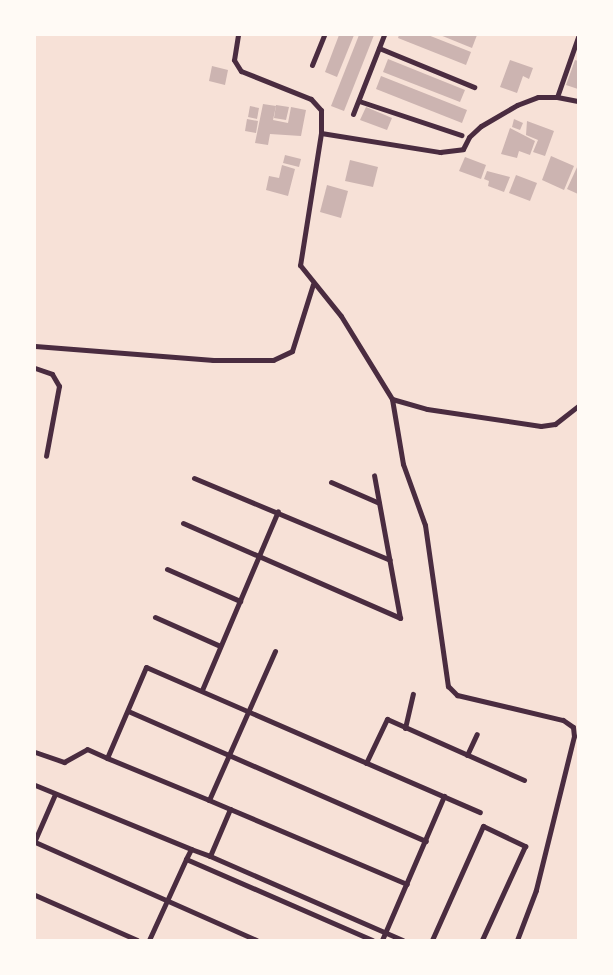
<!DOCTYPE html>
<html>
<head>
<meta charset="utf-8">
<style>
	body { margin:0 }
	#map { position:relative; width:613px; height:975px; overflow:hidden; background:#f7e1d7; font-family:"Golos Text",sans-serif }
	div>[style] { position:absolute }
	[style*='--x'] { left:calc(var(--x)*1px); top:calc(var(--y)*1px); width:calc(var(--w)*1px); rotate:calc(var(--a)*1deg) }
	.building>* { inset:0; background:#ccb4b1 }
	.minor>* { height:5px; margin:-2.5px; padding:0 2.5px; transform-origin:2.5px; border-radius:2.5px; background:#4a2c40 }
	span { translate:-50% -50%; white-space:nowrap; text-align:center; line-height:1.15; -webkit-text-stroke:5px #fffaf5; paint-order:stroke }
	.frame { position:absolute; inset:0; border:36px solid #fffaf5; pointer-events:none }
</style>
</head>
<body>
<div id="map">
	<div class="building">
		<i style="clip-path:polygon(339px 35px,354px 35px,337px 77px,325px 72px)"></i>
		<i style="clip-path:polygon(359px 35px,374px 35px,344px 111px,331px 106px)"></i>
		<i style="clip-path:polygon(399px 35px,428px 35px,471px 52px,466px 65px,398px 38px)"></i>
		<i style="clip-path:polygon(440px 35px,477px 35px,472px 48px)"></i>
		<i style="clip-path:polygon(388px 59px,465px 90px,460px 102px,383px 72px)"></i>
		<i style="clip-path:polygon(510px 60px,533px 68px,529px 79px,523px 76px,517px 93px,500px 87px)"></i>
		<i style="clip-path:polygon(575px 60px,578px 61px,578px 89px,566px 85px)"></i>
		<i style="clip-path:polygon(212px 66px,228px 70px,225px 85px,209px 81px)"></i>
		<i style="clip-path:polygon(381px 76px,467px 110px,462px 123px,376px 89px)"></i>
		<i style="clip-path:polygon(263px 104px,276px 106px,273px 120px,288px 123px,291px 107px,306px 110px,301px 136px,270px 134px,268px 145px,255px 143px)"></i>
		<i style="clip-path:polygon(276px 105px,289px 107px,286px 120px,274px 118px)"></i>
		<i style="clip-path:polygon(250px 106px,259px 108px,257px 119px,248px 117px)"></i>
		<i style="clip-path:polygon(366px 107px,392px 118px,387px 130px,360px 120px)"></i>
		<i style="clip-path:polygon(247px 119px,258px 121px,256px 133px,245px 131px)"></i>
		<i style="clip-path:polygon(514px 119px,523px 123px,520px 130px,512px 127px)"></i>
		<i style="clip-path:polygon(527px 121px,554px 131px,545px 156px,533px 152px,538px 140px,526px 135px)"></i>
		<i style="clip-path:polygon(510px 128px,535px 141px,530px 155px,519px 151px,517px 158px,501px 154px)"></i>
		<i style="clip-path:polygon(285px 155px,301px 159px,299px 167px,283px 163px)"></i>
		<i style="clip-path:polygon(551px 156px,574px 166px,564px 190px,542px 180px)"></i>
		<i style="clip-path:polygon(465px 157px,486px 165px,481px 179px,459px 171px)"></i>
		<i style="clip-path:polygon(350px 160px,378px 167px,373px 187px,345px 181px)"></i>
		<i style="clip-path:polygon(282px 165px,295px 169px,288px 196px,266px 190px,269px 176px,279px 178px)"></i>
		<i style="clip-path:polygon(578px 165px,578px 194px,567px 189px)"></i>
		<i style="clip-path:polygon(487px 171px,510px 177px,504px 192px,488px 186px,489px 181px,484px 179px)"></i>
		<i style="clip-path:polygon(516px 175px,537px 183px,530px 201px,509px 193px)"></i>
		<i style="clip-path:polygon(327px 185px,348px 191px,341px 218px,320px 212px)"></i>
	</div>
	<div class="minor">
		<i style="--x:238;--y:35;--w:25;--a:99"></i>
		<i style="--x:234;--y:60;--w:13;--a:58"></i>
		<i style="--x:241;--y:71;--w:75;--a:21.8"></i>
		<i style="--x:311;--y:99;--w:15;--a:48"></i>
		<i style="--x:321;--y:110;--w:23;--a:90"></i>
		<i style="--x:321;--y:133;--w:134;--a:99"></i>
		<i style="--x:300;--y:265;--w:65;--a:51.2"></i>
		<i style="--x:341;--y:316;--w:97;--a:58.4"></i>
		<i style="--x:392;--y:399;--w:66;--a:80.4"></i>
		<i style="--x:403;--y:464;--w:65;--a:70.2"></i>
		<i style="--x:425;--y:525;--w:163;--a:81.9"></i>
		<i style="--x:448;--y:686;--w:13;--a:45"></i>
		<i style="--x:457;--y:695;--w:109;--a:13.3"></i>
		<i style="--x:563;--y:720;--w:12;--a:35"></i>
		<i style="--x:573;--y:727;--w:9;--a:84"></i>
		<i style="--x:574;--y:736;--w:159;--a:103.9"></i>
		<i style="--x:536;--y:890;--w:53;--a:110.8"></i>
		<i style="--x:379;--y:48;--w:103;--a:22.3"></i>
		<i style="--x:312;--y:65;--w:32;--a:-68"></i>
		<i style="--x:557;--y:97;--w:21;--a:11"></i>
		<i style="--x:359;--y:101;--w:108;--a:18.4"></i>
		<i style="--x:353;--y:114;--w:85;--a:-68.6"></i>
		<i style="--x:321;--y:133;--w:121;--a:9.1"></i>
		<i style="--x:440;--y:152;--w:23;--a:-7"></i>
		<i style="--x:463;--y:149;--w:13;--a:-63"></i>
		<i style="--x:469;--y:137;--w:16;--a:-43"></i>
		<i style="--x:481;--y:126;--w:42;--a:-30.3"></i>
		<i style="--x:517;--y:105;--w:22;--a:-21"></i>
		<i style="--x:538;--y:97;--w:19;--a:0"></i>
		<i style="--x:557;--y:97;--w:64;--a:-70.7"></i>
		<i style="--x:35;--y:346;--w:179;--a:4.5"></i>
		<i style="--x:213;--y:360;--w:60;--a:0"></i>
		<i style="--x:273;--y:360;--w:21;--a:-25"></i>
		<i style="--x:292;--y:351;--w:70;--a:-72.6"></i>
		<i style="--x:35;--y:368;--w:18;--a:19"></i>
		<i style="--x:52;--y:374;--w:14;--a:60"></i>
		<i style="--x:59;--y:386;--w:71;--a:100.5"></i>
		<i style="--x:392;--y:399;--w:36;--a:16"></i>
		<i style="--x:427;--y:409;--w:115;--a:8.5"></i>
		<i style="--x:541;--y:426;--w:14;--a:-8"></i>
		<i style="--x:555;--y:424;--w:29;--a:-38"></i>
		<i style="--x:194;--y:478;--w:212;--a:22.7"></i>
		<i style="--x:331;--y:482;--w:52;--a:23.6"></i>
		<i style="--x:183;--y:523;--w:237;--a:23.6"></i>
		<i style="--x:400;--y:618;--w:145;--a:-100.3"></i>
		<i style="--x:167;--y:569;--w:80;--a:23.7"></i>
		<i style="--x:155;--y:617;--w:71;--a:24"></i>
		<i style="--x:202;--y:690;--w:194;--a:-67"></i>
		<i style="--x:128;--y:711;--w:325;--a:23.6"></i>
		<i style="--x:405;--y:728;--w:35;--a:-77"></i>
		<i style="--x:35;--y:752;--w:31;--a:19"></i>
		<i style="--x:64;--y:762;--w:26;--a:-29"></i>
		<i style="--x:87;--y:749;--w:22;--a:24"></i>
		<i style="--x:467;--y:755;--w:23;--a:-65"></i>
		<i style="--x:366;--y:763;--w:49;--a:-64.5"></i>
		<i style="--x:387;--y:719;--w:150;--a:24"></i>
		<i style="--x:35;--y:785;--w:169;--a:22.3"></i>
		<i style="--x:209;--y:800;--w:110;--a:-157.6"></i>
		<i style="--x:107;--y:758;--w:99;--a:-66.8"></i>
		<i style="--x:146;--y:667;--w:364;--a:23.5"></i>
		<i style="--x:230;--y:809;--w:192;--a:23"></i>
		<i style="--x:35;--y:840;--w:50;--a:-66.5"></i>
		<i style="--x:35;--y:842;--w:242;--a:23.9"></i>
		<i style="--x:210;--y:856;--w:210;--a:23.6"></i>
		<i style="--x:186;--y:859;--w:11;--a:-63"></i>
		<i style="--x:191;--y:849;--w:20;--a:20"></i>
		<i style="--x:210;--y:856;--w:51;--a:-66.9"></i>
		<i style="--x:230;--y:809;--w:23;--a:-157"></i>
		<i style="--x:209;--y:800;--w:163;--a:-66.1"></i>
		<i style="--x:35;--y:895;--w:111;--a:23.8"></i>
		<i style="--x:149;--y:940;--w:89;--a:-65.4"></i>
		<i style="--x:186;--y:859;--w:203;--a:23.5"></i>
		<i style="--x:382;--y:940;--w:157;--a:-66.7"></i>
		<i style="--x:432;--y:940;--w:125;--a:-65.9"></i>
		<i style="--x:483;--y:826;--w:47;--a:25.5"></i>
		<i style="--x:525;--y:846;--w:103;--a:114.6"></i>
	</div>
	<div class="frame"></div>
</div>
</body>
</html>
